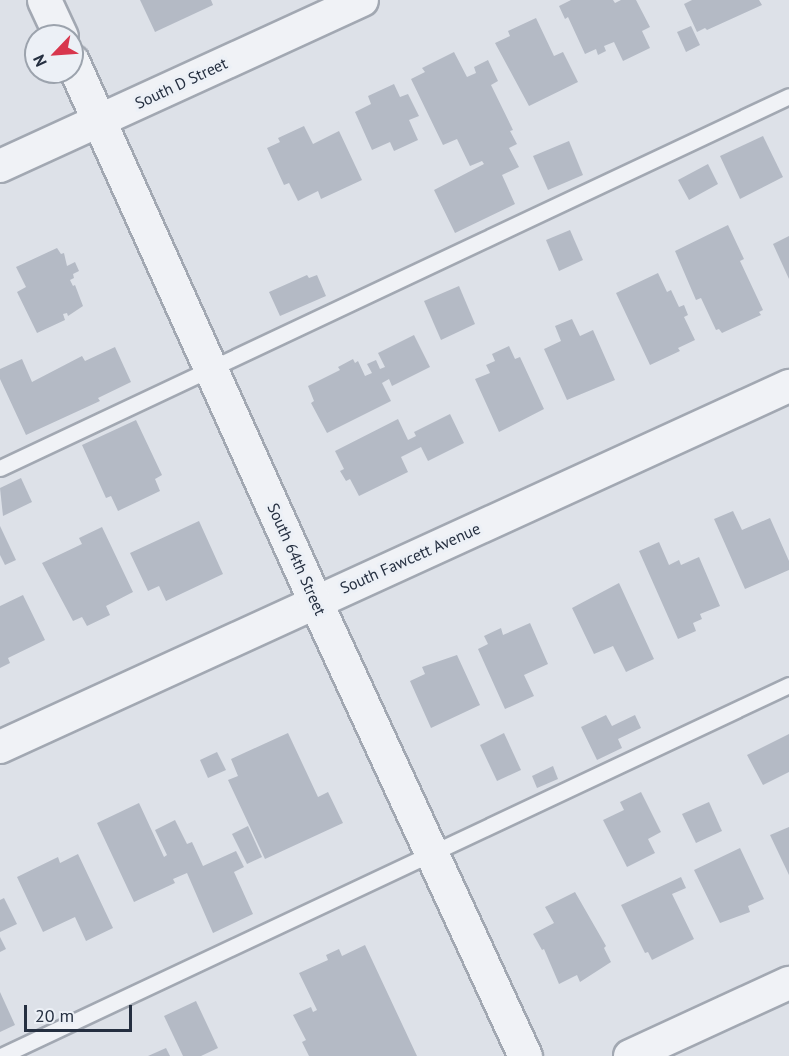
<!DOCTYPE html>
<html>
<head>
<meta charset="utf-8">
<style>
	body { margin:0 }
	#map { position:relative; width:789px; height:1056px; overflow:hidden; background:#dde1e8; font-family:"PT Sans",sans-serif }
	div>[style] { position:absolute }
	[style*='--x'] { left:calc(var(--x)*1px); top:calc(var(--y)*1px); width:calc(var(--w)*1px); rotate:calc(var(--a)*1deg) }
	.building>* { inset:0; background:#b4bac5 }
	.roads { filter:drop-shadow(2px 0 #a2a8b2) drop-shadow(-2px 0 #a2a8b2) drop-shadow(0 2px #a2a8b2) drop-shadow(0 -2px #a2a8b2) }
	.service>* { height:15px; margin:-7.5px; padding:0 7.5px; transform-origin:7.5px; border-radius:7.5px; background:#f0f2f6 }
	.minor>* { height:32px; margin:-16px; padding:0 16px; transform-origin:16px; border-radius:16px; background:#f0f2f6 }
	.tertiary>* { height:33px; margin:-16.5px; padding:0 16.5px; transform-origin:16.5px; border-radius:16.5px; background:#f0f2f6 }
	span { translate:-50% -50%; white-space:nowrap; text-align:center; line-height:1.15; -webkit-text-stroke:6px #ecf0f6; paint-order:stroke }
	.street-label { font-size:16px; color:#252f40 }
	.north { position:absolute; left:24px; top:24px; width:60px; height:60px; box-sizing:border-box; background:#ecf0f6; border:2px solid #9ca3ad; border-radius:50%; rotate:245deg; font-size:16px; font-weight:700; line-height:24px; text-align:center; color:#252f40 }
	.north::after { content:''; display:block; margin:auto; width:21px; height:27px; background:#d8364d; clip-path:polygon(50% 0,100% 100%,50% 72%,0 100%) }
	.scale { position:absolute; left:24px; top:1005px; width:108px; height:27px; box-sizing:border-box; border:3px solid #252f40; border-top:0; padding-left:8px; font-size:18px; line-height:21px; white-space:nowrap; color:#252f40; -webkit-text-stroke:4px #ecf0f6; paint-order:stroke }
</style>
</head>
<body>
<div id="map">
	<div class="building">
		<i style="clip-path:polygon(140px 0,211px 0,213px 5px,155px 32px)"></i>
		<i style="clip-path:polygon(571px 0,613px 0,615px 3px,621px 0,636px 0,650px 27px,642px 31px,650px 48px,623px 61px,614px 42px,604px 46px,606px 51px,598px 55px,596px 49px,585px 54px,568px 17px,565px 19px,559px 6px)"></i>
		<i style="clip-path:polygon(692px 0,759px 0,762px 5px,707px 30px,705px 28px,697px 32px,684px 4px)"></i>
		<i style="clip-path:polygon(536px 18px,554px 56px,563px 52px,578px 82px,529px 106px,495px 43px,510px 36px,508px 31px)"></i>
		<i style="clip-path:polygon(691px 26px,700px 45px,686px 52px,677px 32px)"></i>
		<i style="clip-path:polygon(454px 52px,467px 77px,476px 73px,474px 67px,488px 60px,498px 81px,491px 85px,513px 130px,510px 131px,517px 144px,509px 148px,519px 167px,502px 175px,515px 204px,455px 233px,434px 190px,484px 164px,482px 161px,470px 166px,457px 139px,443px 145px,411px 79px,425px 72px,422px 68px)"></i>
		<i style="clip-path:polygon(394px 84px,400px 97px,408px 94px,419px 116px,409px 120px,418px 140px,394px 151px,390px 142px,372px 150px,355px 112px,371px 104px,368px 96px)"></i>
		<i style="clip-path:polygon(304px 126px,313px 144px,339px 131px,362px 180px,321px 199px,318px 191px,298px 201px,289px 183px,284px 185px,267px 148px,280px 142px,278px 138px)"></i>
		<i style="clip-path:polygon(763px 136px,783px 177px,740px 199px,720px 156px)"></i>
		<i style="clip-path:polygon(569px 141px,583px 175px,548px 190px,533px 156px)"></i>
		<i style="clip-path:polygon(708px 164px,718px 184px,689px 200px,678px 180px)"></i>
		<i style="clip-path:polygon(728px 225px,744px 259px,740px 261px,763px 310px,759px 312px,761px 315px,722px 333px,719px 329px,716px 330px,701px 298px,696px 300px,675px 251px)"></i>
		<i style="clip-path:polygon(570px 230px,583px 260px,559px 271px,546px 240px)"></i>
		<i style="clip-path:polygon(789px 236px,789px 279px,773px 244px)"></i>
		<i style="clip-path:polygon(57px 248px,61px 254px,64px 253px,67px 266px,75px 262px,79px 271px,73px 274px,74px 278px,70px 280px,73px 286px,75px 285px,83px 306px,68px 316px,67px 313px,63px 314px,65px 320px,37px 333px,17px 292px,26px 287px,16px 267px)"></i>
		<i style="clip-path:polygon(658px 273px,667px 292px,671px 290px,679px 307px,684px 305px,688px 315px,684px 317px,695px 340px,678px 348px,680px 351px,650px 365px,616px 293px)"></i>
		<i style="clip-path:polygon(307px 275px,309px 278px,317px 275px,326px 296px,280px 316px,269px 292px)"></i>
		<i style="clip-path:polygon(459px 286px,475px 324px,441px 340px,424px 301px)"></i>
		<i style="clip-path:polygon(572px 319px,580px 336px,593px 330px,615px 380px,567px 400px,544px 349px,561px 341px,555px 326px)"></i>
		<i style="clip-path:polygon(414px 335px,430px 367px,392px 386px,389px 379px,382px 383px,391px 401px,327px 433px,311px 403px,314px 401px,308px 386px,340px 370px,338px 367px,353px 359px,355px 363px,358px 361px,365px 376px,372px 373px,367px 364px,376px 360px,380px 369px,385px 367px,378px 353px)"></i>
		<i style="clip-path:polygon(509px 346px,515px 359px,520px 357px,544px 409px,499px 432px,475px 379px,490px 373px,486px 365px,495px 361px,492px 354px)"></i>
		<i style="clip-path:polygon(115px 347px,131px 382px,98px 398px,100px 401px,26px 435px,0 379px,0 369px,22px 359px,32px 382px,82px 356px,85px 361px)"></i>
		<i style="clip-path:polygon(450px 414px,464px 443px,428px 461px,421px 447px,401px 457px,408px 472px,359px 496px,350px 479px,346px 481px,340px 471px,344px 469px,335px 451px,398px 419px,408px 440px,416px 436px,414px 432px)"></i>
		<i style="clip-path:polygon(136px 420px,162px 475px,155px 479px,160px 491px,118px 511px,111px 496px,106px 498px,82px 445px)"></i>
		<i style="clip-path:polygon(21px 478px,32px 502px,3px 516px,0 488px)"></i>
		<i style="clip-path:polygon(733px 511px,742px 530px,770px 518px,789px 561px,789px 570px,745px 589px,714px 519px)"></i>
		<i style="clip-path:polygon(199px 521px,223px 574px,166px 601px,159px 586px,148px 591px,130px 553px)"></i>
		<i style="clip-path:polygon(0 526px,16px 560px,5px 565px,0 555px)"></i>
		<i style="clip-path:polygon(102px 527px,133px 592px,106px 606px,110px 615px,87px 626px,82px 617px,73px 621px,42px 563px,82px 544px,79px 538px)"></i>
		<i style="clip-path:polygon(659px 542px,669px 565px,679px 560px,681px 565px,699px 557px,720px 606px,700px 614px,702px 619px,693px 623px,696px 631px,678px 639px,639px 551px)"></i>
		<i style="clip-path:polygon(619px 583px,654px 659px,626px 672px,613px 646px,594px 654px,572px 608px)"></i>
		<i style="clip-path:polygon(23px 595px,45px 640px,8px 658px,10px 663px,0 668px,0 606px)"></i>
		<i style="clip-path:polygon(530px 623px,548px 664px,524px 675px,534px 696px,505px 709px,478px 649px,488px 644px,484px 636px,501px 628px,503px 635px)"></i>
		<i style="clip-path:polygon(457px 655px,480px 705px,431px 728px,410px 681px,425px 674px,422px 667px)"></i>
		<i style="clip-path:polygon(606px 715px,612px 726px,635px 715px,641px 728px,618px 739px,622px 748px,597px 760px,581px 727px)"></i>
		<i style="clip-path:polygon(288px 733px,318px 797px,328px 792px,343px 823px,265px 859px,228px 780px,238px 776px,231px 759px)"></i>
		<i style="clip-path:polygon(504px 733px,521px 770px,497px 781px,480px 745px)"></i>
		<i style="clip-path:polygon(789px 734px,789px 772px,763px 785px,747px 755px)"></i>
		<i style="clip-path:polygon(217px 752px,226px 770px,208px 778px,200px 760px)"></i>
		<i style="clip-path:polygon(553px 766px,558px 779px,537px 788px,532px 776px)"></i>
		<i style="clip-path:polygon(641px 792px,661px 832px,648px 839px,655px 853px,627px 867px,603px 820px,624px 810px,620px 802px)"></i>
		<i style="clip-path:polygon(709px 802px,722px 831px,696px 843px,682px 814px)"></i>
		<i style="clip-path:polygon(139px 803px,164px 857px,167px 855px,155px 830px,175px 820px,187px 844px,192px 842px,203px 866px,236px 851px,244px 867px,234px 872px,253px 914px,213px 933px,187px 873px,173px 879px,175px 883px,134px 902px,97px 823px)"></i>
		<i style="clip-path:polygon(248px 826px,262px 857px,247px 864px,232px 834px)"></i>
		<i style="clip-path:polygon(789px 827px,789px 875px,770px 835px)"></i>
		<i style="clip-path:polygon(740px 848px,764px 899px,748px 906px,750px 912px,720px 923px,694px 870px)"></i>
		<i style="clip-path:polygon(78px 854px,113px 928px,86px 941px,75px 917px,43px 932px,17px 877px,58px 857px,60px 863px)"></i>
		<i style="clip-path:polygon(681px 877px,686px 888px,672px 894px,694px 939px,652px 960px,648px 952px,645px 953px,621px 905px)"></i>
		<i style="clip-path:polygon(575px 892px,606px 946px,604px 948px,611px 962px,580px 982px,577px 975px,559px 984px,544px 949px,542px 950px,533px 934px,554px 923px,545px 907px)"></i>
		<i style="clip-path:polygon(4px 898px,17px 924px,0 932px,0 900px)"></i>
		<i style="clip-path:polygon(0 937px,6px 949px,0 952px)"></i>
		<i style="clip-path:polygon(365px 945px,417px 1056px,309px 1056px,302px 1042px,306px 1040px,293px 1015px,311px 1007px,313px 1012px,317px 1010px,299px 973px,328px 960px,326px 955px,339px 949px,342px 956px)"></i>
		<i style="clip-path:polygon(0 992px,15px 1025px,0 1032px)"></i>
		<i style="clip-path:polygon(196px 1001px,218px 1048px,201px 1056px,183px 1056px,164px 1016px)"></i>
		<i style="clip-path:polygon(166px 1048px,170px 1056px,148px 1056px)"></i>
	</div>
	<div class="roads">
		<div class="service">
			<i style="--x:0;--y:468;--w:872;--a:-25.24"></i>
			<i style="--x:1;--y:1056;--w:871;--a:-25.21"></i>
		</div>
		<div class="minor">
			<i style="--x:0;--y:166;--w:398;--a:-24.6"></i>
			<i style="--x:0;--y:747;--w:868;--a:-24.59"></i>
			<i style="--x:630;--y:1056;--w:175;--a:-24.7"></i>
		</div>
		<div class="tertiary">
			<i style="--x:44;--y:0;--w:40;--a:65"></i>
			<i style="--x:72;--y:61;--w:592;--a:65.77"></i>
			<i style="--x:315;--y:601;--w:501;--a:65.22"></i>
		</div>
	</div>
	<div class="street-label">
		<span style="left:181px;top:83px;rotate:-25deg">South D Street</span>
		<span style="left:410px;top:558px;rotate:-24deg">South Fawcett Avenue</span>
		<span style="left:297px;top:559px;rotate:66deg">South 64th Street</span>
	</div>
	<div class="north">N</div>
	<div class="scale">20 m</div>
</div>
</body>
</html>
